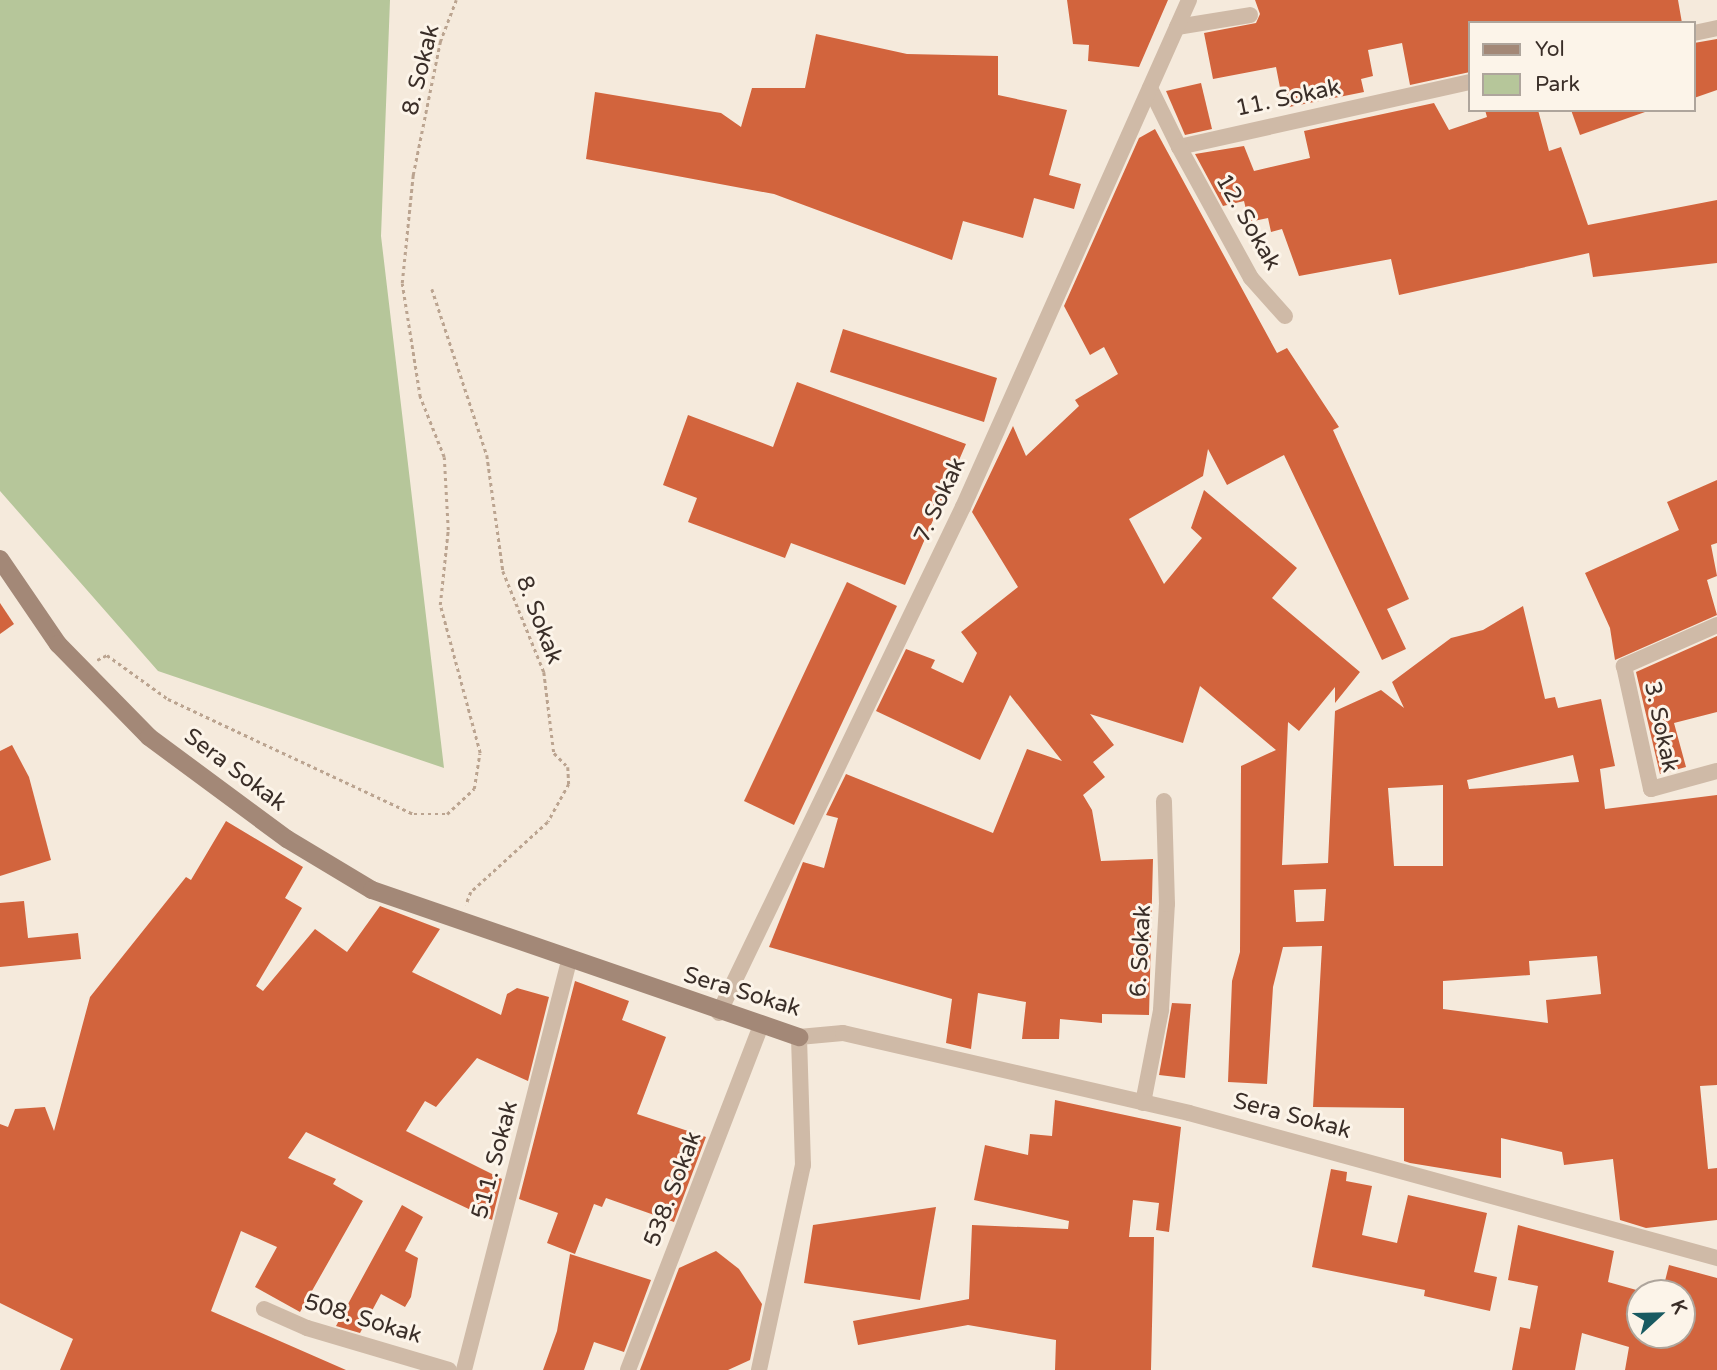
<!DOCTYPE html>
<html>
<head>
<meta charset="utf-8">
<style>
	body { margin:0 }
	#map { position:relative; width:1717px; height:1370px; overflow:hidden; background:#f5eadc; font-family:"Varela Round",sans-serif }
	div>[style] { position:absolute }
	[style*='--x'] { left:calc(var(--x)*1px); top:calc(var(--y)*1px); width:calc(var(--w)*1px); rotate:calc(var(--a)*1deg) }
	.green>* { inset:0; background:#b6c69a }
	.building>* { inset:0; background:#d2643d }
	.path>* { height:2.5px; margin-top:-1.25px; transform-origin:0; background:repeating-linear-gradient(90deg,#bba490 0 3.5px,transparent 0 7px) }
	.street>* { height:16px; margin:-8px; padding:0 8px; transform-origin:8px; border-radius:8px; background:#cfbaa7 }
	.secondary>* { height:18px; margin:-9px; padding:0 9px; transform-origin:9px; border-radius:9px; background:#a38877 }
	span { translate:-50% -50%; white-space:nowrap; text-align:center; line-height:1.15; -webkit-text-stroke:6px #fcf4e9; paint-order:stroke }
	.street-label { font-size:23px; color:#3a2e28 }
	.legend { position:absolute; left:1468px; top:21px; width:228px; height:91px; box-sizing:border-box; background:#fcf4e9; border:2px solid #aea59c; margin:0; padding:9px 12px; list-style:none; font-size:21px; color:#3a2e28 }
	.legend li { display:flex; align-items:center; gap:14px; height:35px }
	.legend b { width:35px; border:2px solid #aea59c }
	.north { position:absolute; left:1626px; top:1279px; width:70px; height:70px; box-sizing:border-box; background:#fcf4e9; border:2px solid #aea59c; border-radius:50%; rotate:68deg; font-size:19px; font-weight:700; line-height:28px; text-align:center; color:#3a2e28 }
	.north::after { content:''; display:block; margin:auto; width:24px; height:32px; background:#195a61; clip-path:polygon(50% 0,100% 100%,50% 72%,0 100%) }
</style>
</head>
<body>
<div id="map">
	<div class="green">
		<i style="clip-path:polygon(0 0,390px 0,381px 236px,444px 768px,158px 671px,0 491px)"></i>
	</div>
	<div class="building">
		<i style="clip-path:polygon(1067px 0,1168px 0,1139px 67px,1088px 61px,1089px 45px,1073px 44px)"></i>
		<i style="clip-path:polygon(1255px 0,1678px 0,1682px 23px,1470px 23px,1470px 72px,1410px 85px,1402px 43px,1368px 50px,1373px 76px,1361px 79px,1364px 92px,1284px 108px,1276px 67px,1213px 79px,1204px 33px,1256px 23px,1260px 14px)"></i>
		<i style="clip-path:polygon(816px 34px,907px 54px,998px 56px,998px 95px,1067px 110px,1049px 175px,1081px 184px,1074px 209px,1034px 198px,1023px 238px,963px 221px,952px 260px,774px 194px,586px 159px,595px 92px,721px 113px,741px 127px,752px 88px,805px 88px)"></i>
		<i style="clip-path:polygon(1717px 39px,1717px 90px,1694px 98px,1694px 43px)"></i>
		<i style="clip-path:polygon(1201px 83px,1212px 129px,1185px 135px,1166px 91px)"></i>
		<i style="clip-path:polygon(1434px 103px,1449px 130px,1487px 117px,1485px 110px,1538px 110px,1549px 151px,1561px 147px,1588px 225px,1717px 200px,1717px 263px,1593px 277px,1589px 253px,1399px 295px,1391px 259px,1299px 276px,1282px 229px,1271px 232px,1268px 218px,1249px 222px,1244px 201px,1223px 206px,1195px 154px,1244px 146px,1254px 171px,1310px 158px,1304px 131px)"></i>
		<i style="clip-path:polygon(1571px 110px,1645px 110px,1645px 112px,1580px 135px)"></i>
		<i style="clip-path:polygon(evenodd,1155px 129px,1277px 353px,1287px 348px,1339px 427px,1333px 430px,1409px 599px,1387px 609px,1406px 649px,1382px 660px,1284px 455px,1227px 485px,1208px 449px,1203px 476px,1129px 519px,1164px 584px,1202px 538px,1191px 528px,1204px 490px,1297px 568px,1272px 598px,1360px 672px,1335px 703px,1335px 687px,1299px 731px,1288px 722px,1282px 865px,1328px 863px,1335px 711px,1381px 690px,1404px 708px,1392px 682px,1451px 638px,1483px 630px,1523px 606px,1545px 699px,1555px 697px,1558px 708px,1601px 699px,1615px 766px,1600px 769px,1605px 809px,1717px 795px,1717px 1085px,1700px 1086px,1708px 1169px,1717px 1168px,1717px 1220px,1646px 1228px,1620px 1220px,1613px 1159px,1564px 1165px,1562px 1152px,1501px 1138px,1501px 1178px,1410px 1163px,1404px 1161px,1404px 1108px,1313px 1107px,1322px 946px,1283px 947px,1273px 987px,1267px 1084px,1228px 1082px,1232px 981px,1240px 952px,1241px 766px,1276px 750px,1200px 686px,1183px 743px,1090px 714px,1114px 745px,1093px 762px,1105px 777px,1083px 795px,1092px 810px,1101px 861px,1153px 859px,1149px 1015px,1102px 1014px,1102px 1023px,1060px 1019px,1059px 1039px,1022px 1039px,1026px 1002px,978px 993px,971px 1049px,946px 1043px,952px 999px,769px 947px,803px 862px,824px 868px,838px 818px,826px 815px,846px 774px,993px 833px,1027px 749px,1062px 761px,1010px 695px,980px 760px,876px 711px,906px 649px,935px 660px,931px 668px,963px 683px,977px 653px,961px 632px,1018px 587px,972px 512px,1013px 426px,1026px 456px,1079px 406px,1075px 400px,1118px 374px,1104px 347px,1090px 355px,1064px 306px,1139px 138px,1155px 129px,1573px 755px,1579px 782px,1469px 789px,1467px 780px,1573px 755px,1155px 129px,1443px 785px,1443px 866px,1394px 866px,1388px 788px,1443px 785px,1155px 129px,1326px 889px,1324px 921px,1296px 922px,1294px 890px,1326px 889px,1155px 129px,1597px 956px,1601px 994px,1546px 1000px,1548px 1023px,1443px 1009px,1443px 981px,1530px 975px,1529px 961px,1597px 956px)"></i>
		<i style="clip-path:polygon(843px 329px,997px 378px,984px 422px,830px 372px)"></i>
		<i style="clip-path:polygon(797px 382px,966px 444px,905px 585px,791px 543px,785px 558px,688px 522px,697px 498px,663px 485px,688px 415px,773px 447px)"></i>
		<i style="clip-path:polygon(1717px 480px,1717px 543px,1711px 545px,1717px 576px,1707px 580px,1717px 615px,1615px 660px,1610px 628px,1585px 573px,1679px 530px,1667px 502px)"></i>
		<i style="clip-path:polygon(847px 582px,897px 606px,794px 825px,744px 801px)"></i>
		<i style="clip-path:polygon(0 603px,14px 624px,0 634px)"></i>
		<i style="clip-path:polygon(1717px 636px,1717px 712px,1674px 723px,1686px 767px,1660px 774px,1636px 672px)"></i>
		<i style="clip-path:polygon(12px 745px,29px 777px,51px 860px,0 876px,0 751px)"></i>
		<i style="clip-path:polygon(226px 821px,303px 867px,285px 898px,302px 908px,256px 986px,263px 991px,315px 929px,347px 952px,380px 906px,440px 929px,412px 972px,501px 1015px,507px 994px,517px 988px,549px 997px,528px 1081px,477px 1058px,436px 1107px,425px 1101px,406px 1131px,502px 1179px,492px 1220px,306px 1132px,288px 1158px,336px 1179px,333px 1184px,363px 1201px,300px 1312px,255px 1287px,277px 1247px,241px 1231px,211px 1311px,346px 1370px,60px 1370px,73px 1339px,0 1303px,0 1124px,8px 1127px,15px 1109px,45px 1107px,54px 1131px,90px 997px,186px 877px,191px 880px)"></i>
		<i style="clip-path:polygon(24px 901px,28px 938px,78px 933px,81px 959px,0 967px,0 903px)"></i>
		<i style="clip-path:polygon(575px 981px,629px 1001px,622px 1020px,666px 1037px,637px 1114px,706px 1137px,674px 1222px,606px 1198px,602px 1207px,594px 1204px,575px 1254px,547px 1243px,558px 1213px,519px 1199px)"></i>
		<i style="clip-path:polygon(1172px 1003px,1191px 1004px,1185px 1078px,1159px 1075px)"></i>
		<i style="clip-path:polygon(1055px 1100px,1181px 1127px,1169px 1232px,1156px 1230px,1159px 1203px,1133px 1200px,1129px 1237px,1154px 1237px,1151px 1370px,1055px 1370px,1056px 1340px,968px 1325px,858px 1345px,853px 1321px,969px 1299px,972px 1225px,1068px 1229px,1069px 1221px,974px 1200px,985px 1145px,1028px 1155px,1030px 1134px,1052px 1136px)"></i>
		<i style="clip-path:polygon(1331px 1169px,1347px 1172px,1346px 1181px,1372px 1186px,1362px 1235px,1397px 1243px,1408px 1195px,1487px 1213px,1474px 1272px,1497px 1277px,1490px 1311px,1424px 1296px,1425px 1290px,1312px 1267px)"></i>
		<i style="clip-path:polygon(402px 1205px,423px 1217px,405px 1251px,418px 1258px,411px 1297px,405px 1307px,381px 1294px,360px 1333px,336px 1326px)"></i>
		<i style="clip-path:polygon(936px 1207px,920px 1300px,804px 1283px,813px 1225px)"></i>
		<i style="clip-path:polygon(1518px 1225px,1614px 1251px,1608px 1282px,1640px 1291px,1640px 1335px,1682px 1335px,1682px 1293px,1662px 1293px,1669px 1265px,1717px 1278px,1717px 1370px,1625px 1370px,1629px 1347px,1582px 1333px,1575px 1370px,1512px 1370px,1520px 1327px,1530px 1329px,1538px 1286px,1508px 1280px)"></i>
		<i style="clip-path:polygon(716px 1251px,739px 1269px,762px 1304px,750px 1360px,728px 1370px,640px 1370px,679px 1268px)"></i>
		<i style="clip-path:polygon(570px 1254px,651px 1280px,624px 1352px,594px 1342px,584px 1370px,543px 1370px,557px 1331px)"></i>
	</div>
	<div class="path">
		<i style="--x:432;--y:289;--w:175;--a:71.7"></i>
		<i style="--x:487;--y:455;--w:117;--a:82.1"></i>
		<i style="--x:503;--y:571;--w:109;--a:67.9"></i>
		<i style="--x:544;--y:672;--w:82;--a:83"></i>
		<i style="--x:554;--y:753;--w:20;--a:45"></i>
		<i style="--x:568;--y:767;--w:17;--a:87"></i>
		<i style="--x:569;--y:784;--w:43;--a:118.9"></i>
		<i style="--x:548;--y:822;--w:104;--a:137.7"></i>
		<i style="--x:471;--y:892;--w:14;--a:111"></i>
		<i style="--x:97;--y:660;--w:11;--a:-27"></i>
		<i style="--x:107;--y:655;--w:75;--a:35.8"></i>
		<i style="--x:168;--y:699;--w:272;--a:25.1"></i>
		<i style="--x:414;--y:814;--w:33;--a:0"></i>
		<i style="--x:447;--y:814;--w:37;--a:-43"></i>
		<i style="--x:474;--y:789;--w:36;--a:-81"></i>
		<i style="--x:480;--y:753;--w:153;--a:-105.1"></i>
		<i style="--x:440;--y:605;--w:75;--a:-83.9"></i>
		<i style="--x:448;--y:530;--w:73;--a:-93.1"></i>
		<i style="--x:444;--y:457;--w:65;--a:-111.8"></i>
		<i style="--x:420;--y:397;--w:115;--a:-99"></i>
		<i style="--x:402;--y:283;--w:109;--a:-84.2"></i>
		<i style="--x:413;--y:175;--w:136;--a:-78.5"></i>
		<i style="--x:440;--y:42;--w:45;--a:-69.1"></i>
	</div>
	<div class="street">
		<i style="--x:1177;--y:27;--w:74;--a:-9.3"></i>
		<i style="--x:1694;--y:33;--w:24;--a:-12"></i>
		<i style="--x:1150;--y:88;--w:66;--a:63.8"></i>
		<i style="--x:1179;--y:147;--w:298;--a:-12.6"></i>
		<i style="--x:1179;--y:147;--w:149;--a:61.2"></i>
		<i style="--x:1251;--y:278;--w:51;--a:48.2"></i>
		<i style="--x:1717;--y:625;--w:102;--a:156.2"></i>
		<i style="--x:1624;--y:666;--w:126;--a:77.6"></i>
		<i style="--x:1651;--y:789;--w:68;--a:-15.3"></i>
		<i style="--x:719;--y:1013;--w:562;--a:-64.26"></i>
		<i style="--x:963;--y:507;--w:555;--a:-65.97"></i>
		<i style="--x:1143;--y:1103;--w:95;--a:-79"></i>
		<i style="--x:1161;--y:1010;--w:106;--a:-86.8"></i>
		<i style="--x:1167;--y:904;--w:103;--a:-91.7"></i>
		<i style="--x:264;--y:1309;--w:47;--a:23.8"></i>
		<i style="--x:307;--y:1328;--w:148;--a:16.5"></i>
		<i style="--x:464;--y:1370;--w:421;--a:-75.6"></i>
		<i style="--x:628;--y:1370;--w:370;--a:-68.9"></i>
		<i style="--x:759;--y:1370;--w:210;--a:-77.9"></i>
		<i style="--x:803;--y:1165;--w:128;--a:-91.8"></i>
		<i style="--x:799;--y:1037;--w:44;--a:-5.2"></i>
		<i style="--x:843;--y:1033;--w:355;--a:13"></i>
		<i style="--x:1189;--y:1113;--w:548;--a:15.36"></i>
	</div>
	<div class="secondary">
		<i style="--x:0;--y:559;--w:103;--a:55.7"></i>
		<i style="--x:58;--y:644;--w:130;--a:45.6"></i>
		<i style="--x:149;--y:737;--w:172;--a:36.5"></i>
		<i style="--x:287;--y:839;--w:99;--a:31"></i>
		<i style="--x:372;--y:890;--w:452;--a:19"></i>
	</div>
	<div class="street-label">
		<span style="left:421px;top:70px;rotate:-76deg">8. Sokak</span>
		<span style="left:1288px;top:98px;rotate:-12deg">11. Sokak</span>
		<span style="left:1248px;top:222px;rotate:60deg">12. Sokak</span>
		<span style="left:940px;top:500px;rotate:-65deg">7. Sokak</span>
		<span style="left:539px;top:620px;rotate:69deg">8. Sokak</span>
		<span style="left:1661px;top:727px;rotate:78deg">3. Sokak</span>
		<span style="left:235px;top:770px;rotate:37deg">Sera Sokak</span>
		<span style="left:1141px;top:951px;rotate:-87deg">6. Sokak</span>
		<span style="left:742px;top:992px;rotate:17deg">Sera Sokak</span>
		<span style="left:1292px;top:1116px;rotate:15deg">Sera Sokak</span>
		<span style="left:495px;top:1160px;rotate:-75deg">511. Sokak</span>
		<span style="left:673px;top:1189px;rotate:-69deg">538. Sokak</span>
		<span style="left:363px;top:1319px;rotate:17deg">508. Sokak</span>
	</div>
	<ul class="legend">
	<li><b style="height:9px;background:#a38877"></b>Yol</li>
	<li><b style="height:19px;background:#b6c69a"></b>Park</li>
	</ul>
	<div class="north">K</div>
</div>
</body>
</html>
